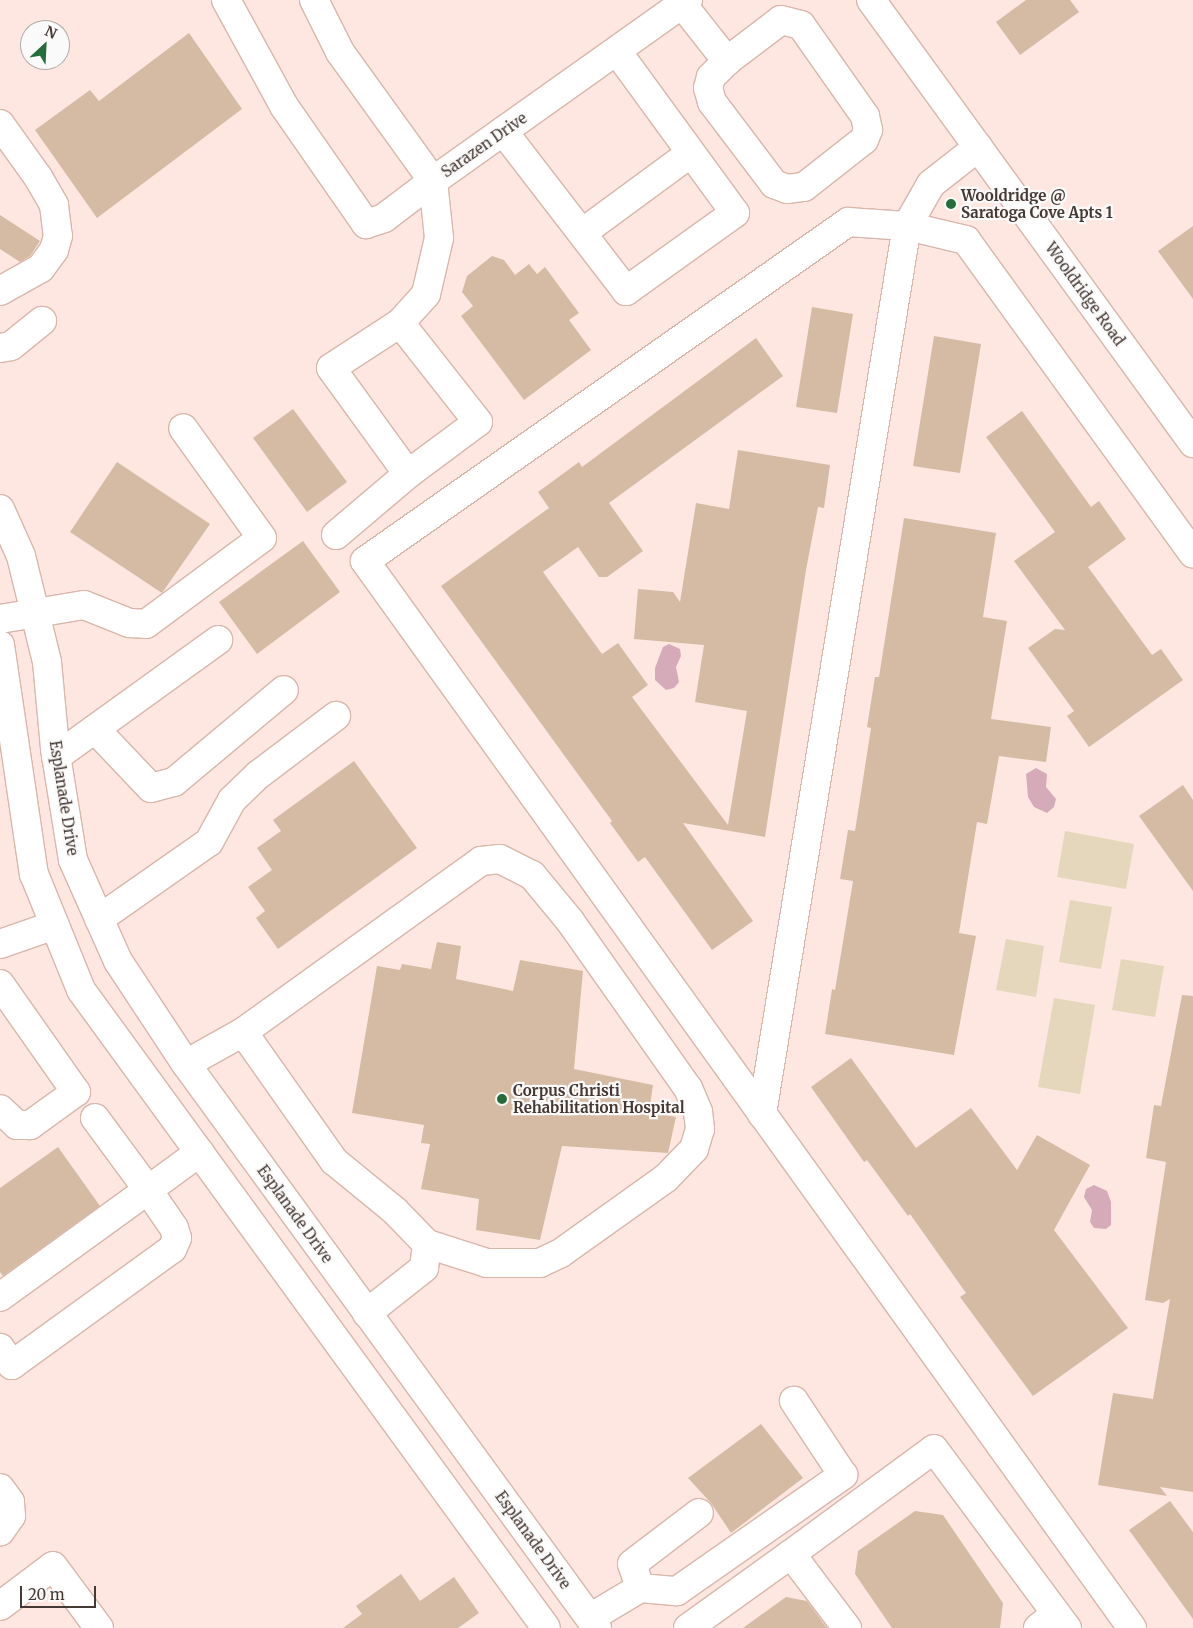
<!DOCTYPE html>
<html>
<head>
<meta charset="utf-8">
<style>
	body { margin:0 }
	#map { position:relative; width:1193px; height:1628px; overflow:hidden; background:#fde7e0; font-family:Merriweather,serif }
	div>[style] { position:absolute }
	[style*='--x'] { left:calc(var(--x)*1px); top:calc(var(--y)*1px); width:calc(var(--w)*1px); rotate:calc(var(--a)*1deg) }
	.green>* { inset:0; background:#e4d7bc }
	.water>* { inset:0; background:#d6abb9 }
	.building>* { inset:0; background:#d5bba4 }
	.roads { filter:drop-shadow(1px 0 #d9b6aa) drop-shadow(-1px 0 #d9b6aa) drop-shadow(0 1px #d9b6aa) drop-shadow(0 -1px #d9b6aa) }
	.minor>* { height:28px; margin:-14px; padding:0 14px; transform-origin:14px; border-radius:14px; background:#fff }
	.major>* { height:28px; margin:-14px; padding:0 14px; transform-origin:14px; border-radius:14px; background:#fff }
	.dots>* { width:14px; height:14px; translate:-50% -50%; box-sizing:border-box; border:2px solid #fafafa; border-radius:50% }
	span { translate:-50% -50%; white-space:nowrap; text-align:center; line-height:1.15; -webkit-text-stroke:4.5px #fafafa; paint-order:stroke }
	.street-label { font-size:15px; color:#463833 }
	.poi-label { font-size:15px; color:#463833; font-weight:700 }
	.left { translate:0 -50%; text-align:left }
	.north { position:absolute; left:20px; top:20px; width:50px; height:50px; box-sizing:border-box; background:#fafafa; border:1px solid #b2acaa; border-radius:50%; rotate:25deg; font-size:14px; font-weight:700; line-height:20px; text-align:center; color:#463833 }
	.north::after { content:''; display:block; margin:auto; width:18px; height:22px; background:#256d3a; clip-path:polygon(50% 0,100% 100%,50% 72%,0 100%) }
	.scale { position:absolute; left:20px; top:1586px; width:76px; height:22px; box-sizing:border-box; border:2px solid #463833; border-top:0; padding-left:6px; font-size:15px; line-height:18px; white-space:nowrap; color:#463833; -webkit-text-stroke:4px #fafafa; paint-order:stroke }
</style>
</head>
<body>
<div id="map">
	<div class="green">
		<i style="clip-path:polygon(1065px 831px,1134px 844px,1126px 889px,1057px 877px)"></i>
		<i style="clip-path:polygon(1070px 900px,1112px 907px,1101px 969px,1059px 962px)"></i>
		<i style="clip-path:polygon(1006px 939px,1044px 946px,1036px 997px,996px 990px)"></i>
		<i style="clip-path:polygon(1121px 959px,1164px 966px,1155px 1017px,1112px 1010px)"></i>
		<i style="clip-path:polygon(1054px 998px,1095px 1005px,1080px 1094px,1038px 1087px)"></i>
	</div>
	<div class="water">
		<i style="clip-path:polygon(669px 644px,680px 649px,681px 656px,676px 667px,679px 682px,674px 688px,666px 690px,655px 680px,655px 668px,663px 647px)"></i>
		<i style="clip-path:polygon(1036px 768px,1047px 774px,1046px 787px,1056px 799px,1054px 807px,1047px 813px,1034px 807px,1028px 797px,1026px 774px)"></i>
		<i style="clip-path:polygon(1094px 1185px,1107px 1191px,1111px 1202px,1111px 1225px,1106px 1229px,1094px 1228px,1090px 1222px,1092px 1210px,1084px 1197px,1086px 1189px)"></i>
	</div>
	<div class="building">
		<i style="clip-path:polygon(1026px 0,1070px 0,1079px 12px,1020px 55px,996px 22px)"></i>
		<i style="clip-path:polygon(189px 33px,242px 109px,97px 218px,35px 130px,90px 90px,99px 101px)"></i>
		<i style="clip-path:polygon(0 215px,40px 241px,30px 256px,20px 262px,0 249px)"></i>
		<i style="clip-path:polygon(1193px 226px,1193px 299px,1158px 251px)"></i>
		<i style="clip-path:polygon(492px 256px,504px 260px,515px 275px,529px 264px,537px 274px,545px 267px,579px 313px,569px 320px,591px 350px,524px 400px,461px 316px,473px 306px,462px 292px,467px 276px)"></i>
		<i style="clip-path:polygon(812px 307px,853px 314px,837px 413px,796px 407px)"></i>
		<i style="clip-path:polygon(934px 336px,981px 344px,960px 473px,913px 466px)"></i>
		<i style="clip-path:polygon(756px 338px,783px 376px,609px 503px,643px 551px,607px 577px,599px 577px,578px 547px,543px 572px,602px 654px,618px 643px,648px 685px,632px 697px,728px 825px,747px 711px,695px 702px,704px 645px,634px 639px,638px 589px,673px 592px,680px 602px,696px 503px,729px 509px,738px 450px,830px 465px,824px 508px,818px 507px,806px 570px,765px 837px,683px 823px,753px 921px,712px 950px,645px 857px,638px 862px,610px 823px,612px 821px,441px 586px,549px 508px,538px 492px,579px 462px,582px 467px)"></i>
		<i style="clip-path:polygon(293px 409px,347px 482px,307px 512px,253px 438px)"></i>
		<i style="clip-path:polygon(1022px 411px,1091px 507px,1099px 501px,1126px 539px,1088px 567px,1152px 655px,1161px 649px,1183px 680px,1089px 747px,1067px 716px,1074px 711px,1028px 648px,1055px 629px,1065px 630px,1014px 561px,1055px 532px,986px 437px)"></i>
		<i style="clip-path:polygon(117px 462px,210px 524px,162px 593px,70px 532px)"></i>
		<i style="clip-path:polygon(904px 518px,996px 533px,983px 617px,1007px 621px,991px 719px,1051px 727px,1046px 762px,999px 756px,987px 824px,977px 822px,959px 933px,976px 936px,954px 1055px,825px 1034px,832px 989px,835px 990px,853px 881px,840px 879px,848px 830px,855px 831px,871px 728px,867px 727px,875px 677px,879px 677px)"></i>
		<i style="clip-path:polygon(303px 541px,340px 592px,257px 654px,219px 602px)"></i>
		<i style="clip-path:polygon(354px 761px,417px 848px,278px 949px,256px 918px,265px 911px,248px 887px,272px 870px,257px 848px,281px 831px,273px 820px)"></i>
		<i style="clip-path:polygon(1183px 785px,1193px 800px,1193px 891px,1139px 816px)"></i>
		<i style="clip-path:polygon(437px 942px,461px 946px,456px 979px,513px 991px,520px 960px,583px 971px,574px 1069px,653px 1085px,649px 1112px,676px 1117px,668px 1153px,562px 1146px,540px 1240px,476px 1230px,479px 1199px,421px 1189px,430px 1144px,421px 1143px,424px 1125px,352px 1113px,377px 966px,400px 970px,402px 964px,431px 969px)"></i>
		<i style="clip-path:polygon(1182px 995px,1193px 996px,1193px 1492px,1160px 1487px,1167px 1496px,1098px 1485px,1113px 1393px,1153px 1399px,1170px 1299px,1163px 1303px,1145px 1300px,1166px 1162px,1146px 1158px,1154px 1105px,1161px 1106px)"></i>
		<i style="clip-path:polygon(851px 1058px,916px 1148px,971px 1108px,1017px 1170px,1037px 1135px,1090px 1165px,1054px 1230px,1128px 1328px,1033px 1396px,960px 1297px,966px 1293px,910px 1214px,908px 1216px,867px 1160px,864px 1162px,811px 1087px)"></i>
		<i style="clip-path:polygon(58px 1147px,100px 1206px,3px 1276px,0 1272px,0 1188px)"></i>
		<i style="clip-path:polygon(761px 1424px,803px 1478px,731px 1533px,711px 1503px,688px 1478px)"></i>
		<i style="clip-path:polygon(1170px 1501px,1193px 1532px,1193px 1619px,1129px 1530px)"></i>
		<i style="clip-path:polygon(915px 1511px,943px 1515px,1003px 1603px,1000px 1628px,892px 1628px,855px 1574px,858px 1551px)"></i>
		<i style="clip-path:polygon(401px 1574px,420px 1601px,454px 1577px,479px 1613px,458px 1628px,343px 1628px,362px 1614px,356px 1606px)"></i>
		<i style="clip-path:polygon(786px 1597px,807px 1601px,827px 1628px,743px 1628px)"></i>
	</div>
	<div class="roads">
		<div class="minor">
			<i style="--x:226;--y:0;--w:121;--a:61.3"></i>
			<i style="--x:284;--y:106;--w:144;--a:55.2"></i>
			<i style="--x:366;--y:224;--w:19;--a:-18"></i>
			<i style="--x:384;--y:218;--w:61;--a:-37.1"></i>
			<i style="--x:314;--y:0;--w:58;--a:63.4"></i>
			<i style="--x:340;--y:52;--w:159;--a:54.2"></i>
			<i style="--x:433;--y:181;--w:313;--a:-35.4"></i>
			<i style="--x:682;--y:4;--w:73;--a:51.7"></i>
			<i style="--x:727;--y:61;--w:23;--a:135"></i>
			<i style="--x:711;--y:77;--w:11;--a:105"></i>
			<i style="--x:708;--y:88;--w:15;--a:74"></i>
			<i style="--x:712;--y:102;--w:103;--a:52.9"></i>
			<i style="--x:774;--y:184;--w:14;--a:21"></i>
			<i style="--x:787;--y:189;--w:17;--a:-7"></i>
			<i style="--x:804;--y:187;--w:76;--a:-38.1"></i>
			<i style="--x:864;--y:140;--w:11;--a:-68"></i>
			<i style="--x:868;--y:130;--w:14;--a:-102"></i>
			<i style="--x:865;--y:116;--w:111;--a:-125.1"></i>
			<i style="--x:801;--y:25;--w:21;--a:-166"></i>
			<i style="--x:781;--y:20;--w:68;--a:142.8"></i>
			<i style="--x:0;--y:124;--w:65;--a:54.4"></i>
			<i style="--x:38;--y:177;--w:32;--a:60"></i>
			<i style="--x:54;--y:205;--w:31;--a:83"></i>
			<i style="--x:58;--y:236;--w:15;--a:106"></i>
			<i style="--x:54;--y:250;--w:22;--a:126"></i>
			<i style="--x:41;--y:268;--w:47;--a:150.7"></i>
			<i style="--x:503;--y:131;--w:202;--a:52.4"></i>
			<i style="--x:626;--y:291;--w:134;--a:-35.6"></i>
			<i style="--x:735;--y:213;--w:200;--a:-126.1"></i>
			<i style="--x:582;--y:233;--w:135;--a:-36.3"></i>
			<i style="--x:400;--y:323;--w:82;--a:146.9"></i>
			<i style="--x:331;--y:368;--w:131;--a:54"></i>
			<i style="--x:408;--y:474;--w:87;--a:-36.6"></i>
			<i style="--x:478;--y:422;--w:126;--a:-128.2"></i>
			<i style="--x:400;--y:323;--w:39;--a:-48"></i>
			<i style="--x:426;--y:294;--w:57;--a:-76.9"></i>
			<i style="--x:439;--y:238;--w:57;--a:-96"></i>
			<i style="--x:0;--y:348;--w:11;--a:-10"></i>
			<i style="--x:11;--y:346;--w:40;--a:-39"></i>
			<i style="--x:0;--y:509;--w:51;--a:65.9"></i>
			<i style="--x:21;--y:556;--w:109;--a:76.2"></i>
			<i style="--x:47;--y:662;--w:87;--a:84.7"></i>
			<i style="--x:55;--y:749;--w:112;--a:80.8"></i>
			<i style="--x:73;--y:860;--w:111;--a:66"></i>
			<i style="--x:118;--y:961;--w:123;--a:56.6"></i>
			<i style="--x:186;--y:1064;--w:698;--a:53.92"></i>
			<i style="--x:336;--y:535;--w:94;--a:-40.3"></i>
			<i style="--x:0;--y:619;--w:85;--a:-9.5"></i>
			<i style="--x:84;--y:605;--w:48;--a:21.8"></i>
			<i style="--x:129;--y:623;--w:17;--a:3"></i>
			<i style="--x:146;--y:624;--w:144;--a:-36.6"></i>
			<i style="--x:262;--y:538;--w:135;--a:-125.7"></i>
			<i style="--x:0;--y:645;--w:232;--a:81.6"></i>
			<i style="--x:34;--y:874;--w:125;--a:67.9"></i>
			<i style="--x:81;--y:990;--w:789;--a:53.91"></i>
			<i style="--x:95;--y:729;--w:81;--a:46.5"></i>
			<i style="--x:151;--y:788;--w:24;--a:-15"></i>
			<i style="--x:174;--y:782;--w:143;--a:-39.9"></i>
			<i style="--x:56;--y:757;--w:200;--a:-35.8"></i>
			<i style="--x:99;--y:919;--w:134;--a:-35"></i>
			<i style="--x:209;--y:842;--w:48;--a:-61.3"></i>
			<i style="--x:232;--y:800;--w:36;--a:-44"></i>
			<i style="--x:258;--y:775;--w:98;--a:-37.1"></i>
			<i style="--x:0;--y:944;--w:58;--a:-19.1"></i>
			<i style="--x:0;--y:984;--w:132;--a:54.9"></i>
			<i style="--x:76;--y:1092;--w:57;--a:144.3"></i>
			<i style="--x:30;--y:1125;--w:13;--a:180"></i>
			<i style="--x:17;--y:1125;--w:23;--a:-137"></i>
			<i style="--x:243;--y:1032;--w:293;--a:-35.7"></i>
			<i style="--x:481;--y:861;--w:19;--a:-6"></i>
			<i style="--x:500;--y:859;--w:36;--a:27"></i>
			<i style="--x:532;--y:875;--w:60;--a:50.4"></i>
			<i style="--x:570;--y:921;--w:204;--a:54.8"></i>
			<i style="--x:688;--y:1088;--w:26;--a:67"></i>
			<i style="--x:698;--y:1112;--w:17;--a:83"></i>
			<i style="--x:700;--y:1129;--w:21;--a:107"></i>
			<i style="--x:694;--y:1149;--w:40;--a:134"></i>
			<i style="--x:666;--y:1178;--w:129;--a:144.5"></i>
			<i style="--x:561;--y:1253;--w:23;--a:155"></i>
			<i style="--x:540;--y:1263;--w:53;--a:180"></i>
			<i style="--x:487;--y:1263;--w:63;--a:-162.4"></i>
			<i style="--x:186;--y:1064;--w:65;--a:-29.3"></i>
			<i style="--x:243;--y:1032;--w:158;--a:54.8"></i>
			<i style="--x:334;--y:1161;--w:79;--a:39.3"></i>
			<i style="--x:395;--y:1211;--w:46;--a:45.9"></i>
			<i style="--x:427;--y:1244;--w:24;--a:97"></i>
			<i style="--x:424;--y:1268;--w:73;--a:141.7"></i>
			<i style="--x:762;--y:1114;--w:900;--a:-80.73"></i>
			<i style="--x:907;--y:226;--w:48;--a:-60.3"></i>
			<i style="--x:931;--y:184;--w:60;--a:-38.2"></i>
			<i style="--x:95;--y:1118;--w:89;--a:53.6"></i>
			<i style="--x:148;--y:1190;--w:64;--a:-36.2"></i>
			<i style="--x:0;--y:1297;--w:183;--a:-35.9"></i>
			<i style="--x:148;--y:1190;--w:46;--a:55.6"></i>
			<i style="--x:174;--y:1228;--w:10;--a:73"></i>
			<i style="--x:177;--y:1238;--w:12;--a:114"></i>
			<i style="--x:172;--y:1249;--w:198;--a:144.1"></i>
			<i style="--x:12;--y:1365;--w:21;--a:-125"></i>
			<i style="--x:0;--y:1488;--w:17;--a:54"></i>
			<i style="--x:10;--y:1502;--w:14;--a:86"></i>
			<i style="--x:11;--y:1516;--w:19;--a:125"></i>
			<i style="--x:791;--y:1554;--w:177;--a:-36.3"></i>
			<i style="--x:934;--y:1449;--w:223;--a:53.4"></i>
			<i style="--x:640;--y:1588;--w:25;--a:-108"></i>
			<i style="--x:632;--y:1564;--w:84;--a:-37.3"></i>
			<i style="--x:0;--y:1606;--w:66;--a:-37"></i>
			<i style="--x:53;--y:1566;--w:77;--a:53.4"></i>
			<i style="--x:590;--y:1618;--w:58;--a:-31"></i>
			<i style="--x:640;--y:1588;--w:37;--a:5"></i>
			<i style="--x:677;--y:1591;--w:203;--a:-34.9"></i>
			<i style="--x:843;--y:1475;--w:89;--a:-123.5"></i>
			<i style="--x:688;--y:1628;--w:127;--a:-35.7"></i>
			<i style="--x:791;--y:1554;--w:93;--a:52.9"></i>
			<i style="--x:1038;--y:1628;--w:23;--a:-38"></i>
			<i style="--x:1132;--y:1628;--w:1314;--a:-125.71"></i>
			<i style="--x:365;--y:561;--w:590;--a:-35.06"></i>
			<i style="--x:848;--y:222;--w:59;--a:3.9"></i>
			<i style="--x:907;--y:226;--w:61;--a:13.3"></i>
			<i style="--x:966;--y:240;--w:387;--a:54.1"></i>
		</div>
		<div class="major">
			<i style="--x:871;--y:0;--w:548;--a:53.99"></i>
		</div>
	</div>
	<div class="dots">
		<i style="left:951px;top:204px;background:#256d3a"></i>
		<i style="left:502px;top:1099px;background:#256d3a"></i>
	</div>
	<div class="street-label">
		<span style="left:484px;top:145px;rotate:-35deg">Sarazen Drive</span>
		<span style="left:1085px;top:294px;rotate:54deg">Wooldridge Road</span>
		<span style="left:64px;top:798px;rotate:81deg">Esplanade Drive</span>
		<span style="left:295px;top:1214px;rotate:54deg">Esplanade Drive</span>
		<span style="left:533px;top:1540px;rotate:54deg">Esplanade Drive</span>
	</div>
	<div class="poi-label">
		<span class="left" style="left:961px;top:204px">Wooldridge @<br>Saratoga Cove Apts 1</span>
		<span class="left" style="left:513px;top:1099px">Corpus Christi<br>Rehabilitation Hospital</span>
	</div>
	<div class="north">N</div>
	<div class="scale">20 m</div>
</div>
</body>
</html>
